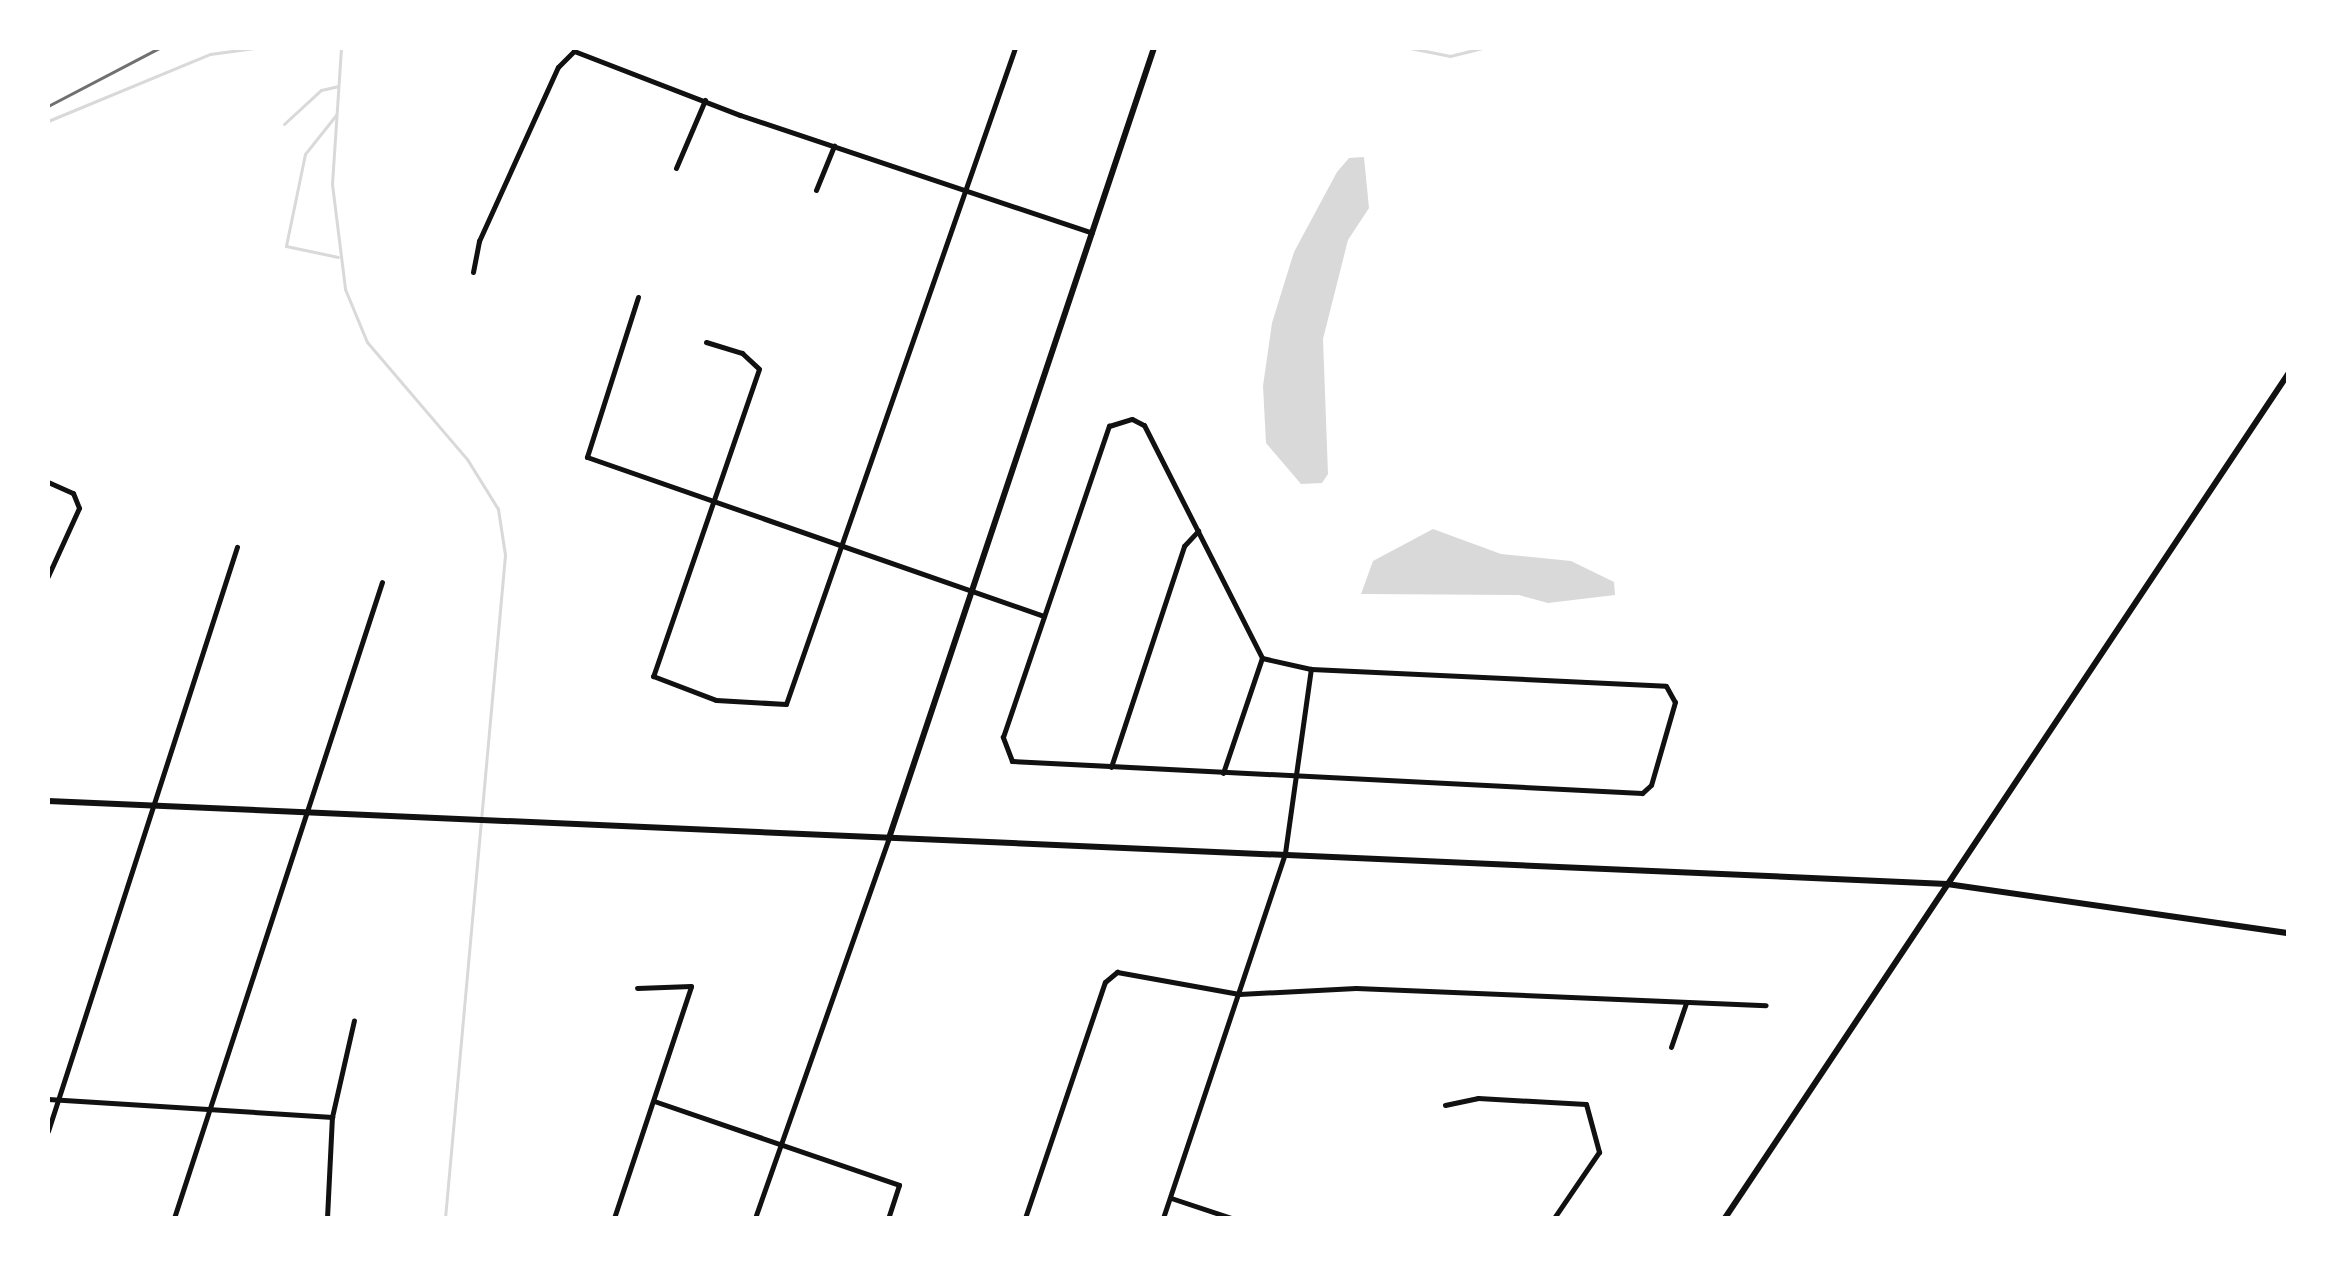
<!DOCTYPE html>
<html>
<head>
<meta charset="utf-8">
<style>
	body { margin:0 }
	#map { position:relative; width:2336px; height:1266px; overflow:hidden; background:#fff; font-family:"Libre Baskerville",serif }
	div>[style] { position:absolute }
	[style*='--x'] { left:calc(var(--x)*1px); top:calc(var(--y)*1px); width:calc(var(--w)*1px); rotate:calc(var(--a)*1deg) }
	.water>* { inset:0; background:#d9d9d9 }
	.stream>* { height:3px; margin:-1.5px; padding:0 1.5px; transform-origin:1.5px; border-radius:1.5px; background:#d9d9d9 }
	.minor>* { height:5px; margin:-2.5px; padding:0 2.5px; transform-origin:2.5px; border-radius:2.5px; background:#111 }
	.tertiary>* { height:6px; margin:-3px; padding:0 3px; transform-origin:3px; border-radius:3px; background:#111 }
	.rail>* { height:3px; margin:-1.5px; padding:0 1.5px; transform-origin:1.5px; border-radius:1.5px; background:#707070 }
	span { translate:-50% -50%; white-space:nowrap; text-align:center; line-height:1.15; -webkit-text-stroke:8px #fff; paint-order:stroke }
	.frame { position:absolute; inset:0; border:50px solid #fff; pointer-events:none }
</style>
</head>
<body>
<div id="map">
	<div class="water">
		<i style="clip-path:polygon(1364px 157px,1369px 208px,1348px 240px,1323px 339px,1328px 474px,1322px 483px,1301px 484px,1266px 443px,1263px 386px,1272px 323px,1294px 252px,1337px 172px,1349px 158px)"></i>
		<i style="clip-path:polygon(1433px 529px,1501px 554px,1571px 561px,1614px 582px,1615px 595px,1548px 603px,1519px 595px,1361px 594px,1373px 561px)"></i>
	</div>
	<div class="stream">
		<i style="--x:341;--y:48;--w:136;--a:93.8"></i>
		<i style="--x:332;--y:184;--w:106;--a:82.9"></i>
		<i style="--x:345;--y:289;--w:57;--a:67.5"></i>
		<i style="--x:367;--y:342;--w:154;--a:49.5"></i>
		<i style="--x:467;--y:459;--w:59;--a:58.2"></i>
		<i style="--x:498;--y:509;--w:47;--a:81.3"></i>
		<i style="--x:505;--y:555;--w:666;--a:95.17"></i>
		<i style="--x:1410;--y:48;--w:41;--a:11.3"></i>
		<i style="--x:1450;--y:56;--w:32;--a:-14"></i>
		<i style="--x:336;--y:115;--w:50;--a:128.5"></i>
		<i style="--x:305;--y:154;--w:94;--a:101.7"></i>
		<i style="--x:286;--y:246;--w:53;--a:11.9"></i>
		<i style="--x:48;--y:121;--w:175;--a:-22.5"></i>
		<i style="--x:210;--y:54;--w:45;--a:-7.6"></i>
		<i style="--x:284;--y:124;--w:50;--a:-42.6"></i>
		<i style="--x:321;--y:90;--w:17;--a:-13"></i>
	</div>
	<div class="minor">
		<i style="--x:676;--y:168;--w:74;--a:-66.9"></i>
		<i style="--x:816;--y:190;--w:48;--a:-67.8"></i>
		<i style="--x:473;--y:272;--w:32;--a:-79"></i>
		<i style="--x:479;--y:241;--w:191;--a:-65.6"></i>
		<i style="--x:558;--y:67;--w:23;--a:-45"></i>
		<i style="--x:574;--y:51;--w:178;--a:21.1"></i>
		<i style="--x:740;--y:115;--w:371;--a:18.5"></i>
		<i style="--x:638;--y:297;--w:168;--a:107.7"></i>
		<i style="--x:587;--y:457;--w:484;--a:19.2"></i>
		<i style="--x:706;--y:342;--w:38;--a:17"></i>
		<i style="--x:742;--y:353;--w:23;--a:43"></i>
		<i style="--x:759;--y:369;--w:325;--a:109"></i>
		<i style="--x:653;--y:676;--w:67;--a:20.9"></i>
		<i style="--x:716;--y:700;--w:70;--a:3.3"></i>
		<i style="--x:786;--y:704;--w:695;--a:-70.76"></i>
		<i style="--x:1132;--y:419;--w:13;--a:27"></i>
		<i style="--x:1144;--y:425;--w:261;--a:63.1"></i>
		<i style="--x:1262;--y:658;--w:50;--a:12.7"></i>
		<i style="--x:1311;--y:669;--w:355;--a:2.7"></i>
		<i style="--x:1666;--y:686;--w:18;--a:61"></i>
		<i style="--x:1675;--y:702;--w:86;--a:106.1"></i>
		<i style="--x:1651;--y:785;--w:12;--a:138"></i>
		<i style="--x:1642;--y:793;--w:631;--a:-177.09"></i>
		<i style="--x:1012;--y:761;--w:26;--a:-111"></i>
		<i style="--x:1003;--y:737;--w:329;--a:-71.2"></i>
		<i style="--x:1109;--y:426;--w:24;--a:-17"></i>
		<i style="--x:48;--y:482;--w:27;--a:24"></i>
		<i style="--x:73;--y:493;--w:16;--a:68"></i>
		<i style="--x:79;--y:508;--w:75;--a:114.5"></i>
		<i style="--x:1111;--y:767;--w:233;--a:-71.7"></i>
		<i style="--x:1184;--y:546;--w:21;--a:-47"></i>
		<i style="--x:1223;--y:773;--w:121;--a:-71.3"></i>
		<i style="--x:1671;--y:1047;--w:46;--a:-71.2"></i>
		<i style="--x:48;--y:1099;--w:285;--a:3.6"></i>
		<i style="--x:654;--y:1101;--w:259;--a:18.9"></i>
		<i style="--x:899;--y:1185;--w:35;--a:108"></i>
		<i style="--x:1445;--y:1105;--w:34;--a:-12"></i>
		<i style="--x:1478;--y:1098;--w:108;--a:3.2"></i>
		<i style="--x:1586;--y:1104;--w:50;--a:74.8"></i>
		<i style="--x:1599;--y:1152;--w:80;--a:124.3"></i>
		<i style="--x:48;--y:1131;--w:614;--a:-72.07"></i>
		<i style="--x:1171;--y:1198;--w:63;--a:18.4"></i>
		<i style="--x:174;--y:1218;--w:669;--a:-71.89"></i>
		<i style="--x:327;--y:1218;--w:101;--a:-87.2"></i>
		<i style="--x:332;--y:1117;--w:99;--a:-77.2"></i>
		<i style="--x:614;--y:1218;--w:244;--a:-71.6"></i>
		<i style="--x:691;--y:986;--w:54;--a:177.9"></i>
		<i style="--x:755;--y:1218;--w:403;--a:-70.6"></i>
		<i style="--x:1025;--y:1218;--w:249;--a:-71.3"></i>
		<i style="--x:1105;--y:982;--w:16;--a:-40"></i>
		<i style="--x:1117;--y:972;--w:124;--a:10.2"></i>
		<i style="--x:1239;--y:994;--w:117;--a:-2.9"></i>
		<i style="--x:1356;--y:988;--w:410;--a:2.4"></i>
		<i style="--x:1163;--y:1218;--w:385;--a:-71.5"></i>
		<i style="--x:1285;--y:853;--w:186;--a:-82"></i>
	</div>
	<div class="tertiary">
		<i style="--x:48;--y:801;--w:1901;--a:2.5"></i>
		<i style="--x:1947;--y:884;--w:345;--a:8.2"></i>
		<i style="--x:889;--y:838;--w:833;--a:-71.46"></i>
		<i style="--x:1725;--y:1218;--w:1015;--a:-56.29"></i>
	</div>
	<div class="rail">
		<i style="--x:48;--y:106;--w:125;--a:-27.6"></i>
	</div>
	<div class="frame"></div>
</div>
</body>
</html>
